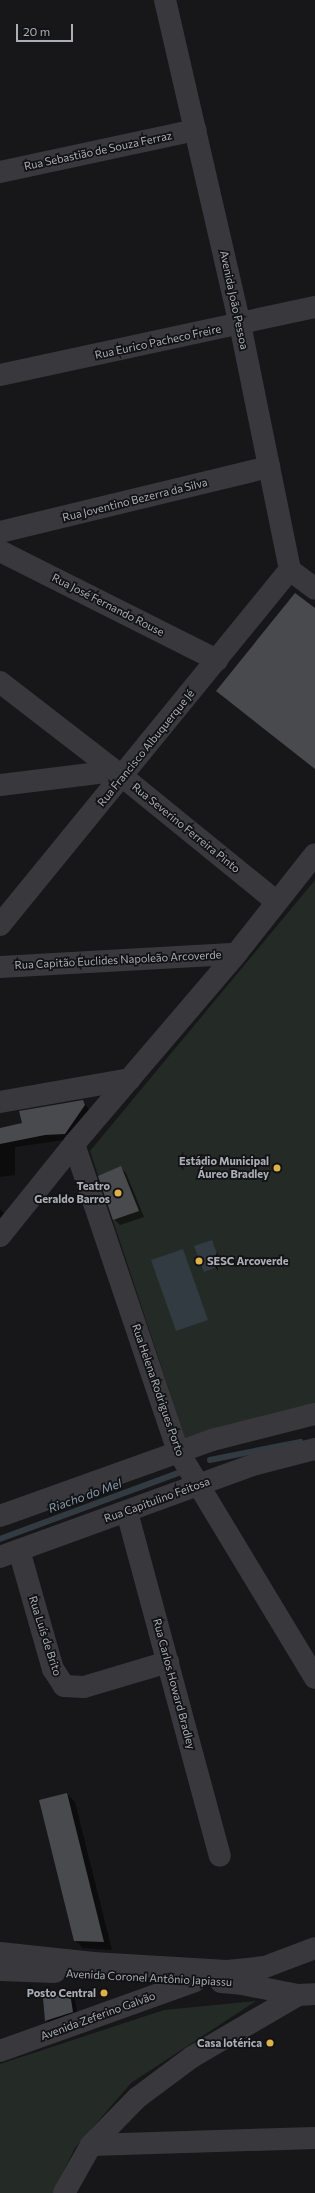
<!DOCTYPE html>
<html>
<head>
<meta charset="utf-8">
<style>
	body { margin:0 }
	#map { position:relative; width:315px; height:2193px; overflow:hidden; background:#171719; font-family:Commissioner,sans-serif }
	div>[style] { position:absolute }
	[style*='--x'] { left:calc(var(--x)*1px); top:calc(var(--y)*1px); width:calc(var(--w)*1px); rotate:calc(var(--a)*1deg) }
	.green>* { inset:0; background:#242a25 }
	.water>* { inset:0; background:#333b42 }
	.shadow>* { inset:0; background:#0007 }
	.stream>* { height:5.5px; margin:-2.75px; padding:0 2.75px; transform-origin:2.75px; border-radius:2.75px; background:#333b42 }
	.building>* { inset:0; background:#494a4e }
	.minor>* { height:22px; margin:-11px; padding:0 11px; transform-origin:11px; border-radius:11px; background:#39393d }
	.dots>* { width:11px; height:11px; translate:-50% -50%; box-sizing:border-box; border:2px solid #121214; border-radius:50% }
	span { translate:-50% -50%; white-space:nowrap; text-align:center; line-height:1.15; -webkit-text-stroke:3.5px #121214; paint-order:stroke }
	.street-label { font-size:11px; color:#abaeb7 }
	.poi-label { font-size:11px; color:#abaeb7; font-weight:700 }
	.right { translate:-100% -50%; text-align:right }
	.left { translate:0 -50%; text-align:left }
	.water-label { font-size:12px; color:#869aae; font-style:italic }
	.scale { position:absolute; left:16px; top:24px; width:57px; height:18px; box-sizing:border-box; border:2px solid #abaeb7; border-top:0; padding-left:5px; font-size:12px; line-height:14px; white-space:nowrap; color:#abaeb7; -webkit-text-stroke:3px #121214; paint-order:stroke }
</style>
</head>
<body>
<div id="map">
	<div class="green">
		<i style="clip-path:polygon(315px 880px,315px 1408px,185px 1438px,90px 1151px)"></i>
		<i style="clip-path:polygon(256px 2001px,131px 2083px,75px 2148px,53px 2193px,0 2193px,0 2064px,164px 2010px)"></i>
	</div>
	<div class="water">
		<i style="clip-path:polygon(212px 1240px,221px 1265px,204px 1272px,194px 1246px)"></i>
		<i style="clip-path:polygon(183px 1249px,208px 1320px,176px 1331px,151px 1260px)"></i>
	</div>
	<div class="shadow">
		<i style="clip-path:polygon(83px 1101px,90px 1111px,71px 1139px,15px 1147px,15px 1175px,0 1177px,0 1129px,23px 1124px)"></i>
		<i style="clip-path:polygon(120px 1167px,126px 1173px,144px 1217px,120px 1225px,114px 1219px)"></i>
		<i style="clip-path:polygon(0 1209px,4px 1213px,0 1218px)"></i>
		<i style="clip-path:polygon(67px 1794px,75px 1802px,112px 1950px,83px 1948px,75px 1940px)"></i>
		<i style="clip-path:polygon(70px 1994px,75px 2000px,78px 2017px,52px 2026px,46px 2020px)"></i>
	</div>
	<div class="stream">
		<i style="--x:210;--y:1460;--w:92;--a:-11.3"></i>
		<i style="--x:0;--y:1539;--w:190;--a:-20.3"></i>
	</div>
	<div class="building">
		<i style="clip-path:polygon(295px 593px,315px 608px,315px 769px,216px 691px)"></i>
		<i style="clip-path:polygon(83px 1100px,85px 1105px,65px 1134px,45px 1135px,0 1144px,0 1128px,22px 1123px,19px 1111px)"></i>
		<i style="clip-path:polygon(121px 1166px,139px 1211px,113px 1220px,98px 1176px)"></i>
		<i style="clip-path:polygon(67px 1793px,104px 1942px,74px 1941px,39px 1800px)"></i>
		<i style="clip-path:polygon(70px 1993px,73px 2012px,45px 2021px,43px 1998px)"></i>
	</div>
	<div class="minor">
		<i style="--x:165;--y:0;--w:333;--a:77"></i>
		<i style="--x:240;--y:324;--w:251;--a:78.5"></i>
		<i style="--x:290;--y:570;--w:31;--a:37"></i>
		<i style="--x:0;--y:172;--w:200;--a:-12.1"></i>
		<i style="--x:0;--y:375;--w:322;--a:-12.2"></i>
		<i style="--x:0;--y:532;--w:277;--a:-13.6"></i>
		<i style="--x:0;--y:551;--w:243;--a:26.7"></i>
		<i style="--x:0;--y:682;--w:155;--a:37.7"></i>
		<i style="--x:123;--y:777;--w:198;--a:39.1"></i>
		<i style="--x:0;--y:785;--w:115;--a:-7"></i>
		<i style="--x:0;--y:925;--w:458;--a:-50.8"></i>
		<i style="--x:0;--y:967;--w:236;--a:-3.2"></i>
		<i style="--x:0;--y:1102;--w:132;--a:-10"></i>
		<i style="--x:74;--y:1144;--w:324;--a:71.3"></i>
		<i style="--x:178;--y:1451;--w:265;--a:58.9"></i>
		<i style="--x:0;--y:1236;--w:118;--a:-51.2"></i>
		<i style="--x:74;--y:1144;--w:250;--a:-49.5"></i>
		<i style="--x:236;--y:954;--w:127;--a:-51.7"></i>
		<i style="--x:127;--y:1512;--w:356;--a:74.9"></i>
		<i style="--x:0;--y:1516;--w:225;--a:-19.7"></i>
		<i style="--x:212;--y:1440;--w:106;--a:-14.2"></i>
		<i style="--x:19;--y:1550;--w:124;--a:74.1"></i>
		<i style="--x:53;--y:1669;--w:20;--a:57"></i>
		<i style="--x:64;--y:1686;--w:20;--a:3"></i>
		<i style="--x:84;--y:1687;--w:88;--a:-16.6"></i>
		<i style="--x:0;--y:1557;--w:272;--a:-20"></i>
		<i style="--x:256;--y:1464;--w:61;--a:-14.3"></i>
		<i style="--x:0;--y:1953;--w:94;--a:6.1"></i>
		<i style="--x:93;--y:1963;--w:134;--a:3.4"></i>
		<i style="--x:227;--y:1971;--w:38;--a:-6"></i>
		<i style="--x:265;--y:1967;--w:53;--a:-20.8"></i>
		<i style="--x:0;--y:1970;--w:55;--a:2.1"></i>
		<i style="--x:221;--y:1982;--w:21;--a:5"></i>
		<i style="--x:242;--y:1984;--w:57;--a:11.1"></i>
		<i style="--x:298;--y:1995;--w:17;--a:-3"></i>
		<i style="--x:0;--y:2051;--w:207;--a:-19.7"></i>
		<i style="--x:91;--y:2145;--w:224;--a:-1.8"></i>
		<i style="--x:64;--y:2193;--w:55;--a:-60.6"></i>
		<i style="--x:91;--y:2145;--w:66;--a:-45.6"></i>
		<i style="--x:137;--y:2098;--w:69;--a:-36.7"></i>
		<i style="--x:192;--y:2057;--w:123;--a:-30.3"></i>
	</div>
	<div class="dots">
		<i style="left:277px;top:1168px;background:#dfb149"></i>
		<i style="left:118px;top:1193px;background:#dfb149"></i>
		<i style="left:199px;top:1261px;background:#dfb149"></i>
		<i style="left:104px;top:1993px;background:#dfb149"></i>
		<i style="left:270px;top:2043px;background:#dfb149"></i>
	</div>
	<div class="street-label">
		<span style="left:98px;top:151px;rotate:-12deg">Rua Sebastião de Souza Ferraz</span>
		<span style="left:234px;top:300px;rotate:78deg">Avenida João Pessoa</span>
		<span style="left:158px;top:342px;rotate:-12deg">Rua Eurico Pacheco Freire</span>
		<span style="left:135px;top:500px;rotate:-14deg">Rua Joventino Bezerra da Silva</span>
		<span style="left:108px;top:605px;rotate:27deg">Rua José Fernando Rouse</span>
		<span style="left:146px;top:748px;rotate:-51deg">Rua Francisco Albuquerque Jé</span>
		<span style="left:186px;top:828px;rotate:39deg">Rua Severino Ferreira Pinto</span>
		<span style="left:118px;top:960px;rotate:-3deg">Rua Capitão Euclides Napoleão Arcoverde</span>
		<span style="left:158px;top:1390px;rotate:71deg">Rua Helena Rodrigues Porto</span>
		<span style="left:157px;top:1500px;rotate:-20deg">Rua Capitulino Feitosa</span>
		<span style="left:45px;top:1636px;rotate:72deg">Rua Luís de Brito</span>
		<span style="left:174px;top:1684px;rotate:75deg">Rua Carlos Howard Bradley</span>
		<span style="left:149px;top:1978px;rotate:3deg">Avenida Coronel Antônio Japiassu</span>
		<span style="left:98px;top:2016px;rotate:-20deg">Avenida Zeferino Galvão</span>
	</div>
	<div class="poi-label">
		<span class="right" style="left:269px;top:1168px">Estádio Municipal<br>Áureo Bradley</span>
		<span class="right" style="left:110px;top:1193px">Teatro<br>Geraldo Barros</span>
		<span class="left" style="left:207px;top:1261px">SESC Arcoverde</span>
		<span class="right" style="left:96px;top:1993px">Posto Central</span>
		<span class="right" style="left:262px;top:2043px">Casa lotérica</span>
	</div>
	<div class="water-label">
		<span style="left:85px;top:1496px;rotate:-20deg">Riacho do Mel</span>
	</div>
	<div class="scale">20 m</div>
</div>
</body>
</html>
